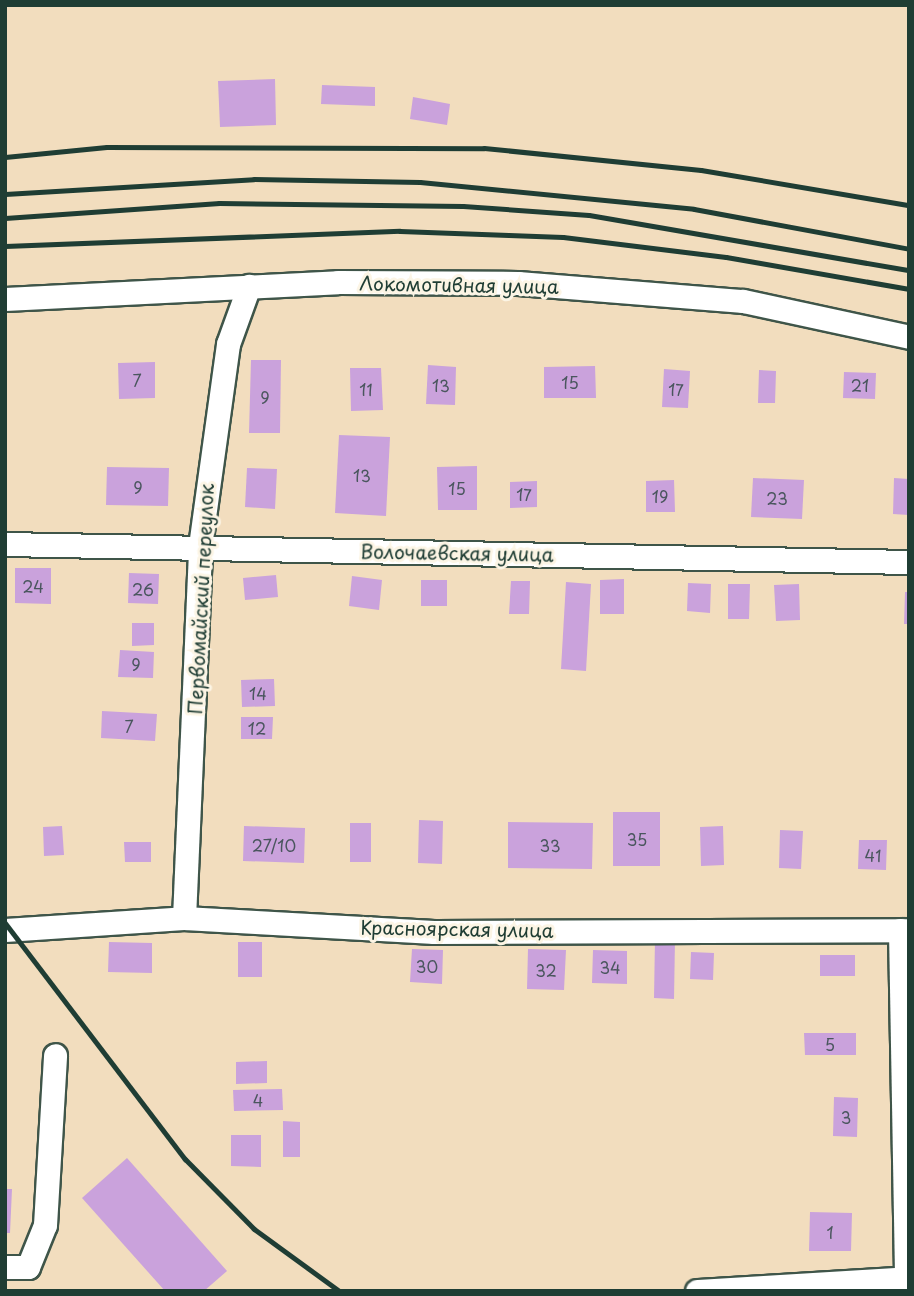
<!DOCTYPE html>
<html>
<head>
<meta charset="utf-8">
<style>
	body { margin:0 }
	#map { position:relative; width:914px; height:1296px; overflow:hidden; background:#f2ddbe; font-family:"Playpen Sans",sans-serif }
	div>[style] { position:absolute }
	[style*='--x'] { left:calc(var(--x)*1px); top:calc(var(--y)*1px); width:calc(var(--w)*1px); rotate:calc(var(--a)*1deg) }
	.building>* { inset:0; background:#caa2dc }
	.roads { filter:drop-shadow(2px 0 #3f5549) drop-shadow(-2px 0 #3f5549) drop-shadow(0 2px #3f5549) drop-shadow(0 -2px #3f5549) }
	.minor>* { height:23px; margin:-11.5px; padding:0 11.5px; transform-origin:11.5px; border-radius:11.5px; background:#fff }
	.rail>* { height:5px; margin:-2.5px; padding:0 2.5px; transform-origin:2.5px; border-radius:2.5px; background:#1f3d34 }
	span { translate:-50% -50%; white-space:nowrap; text-align:center; line-height:1.15; -webkit-text-stroke:6px #fcf5e5; paint-order:stroke }
	.number-label { font-size:16px; color:#4a565e }
	.number-label span { -webkit-text-stroke-width:0 }
	.street-label { font-size:19px; color:#1f3d34 }
	.frame { position:absolute; inset:0; border:7px solid #1f3d34; pointer-events:none }
</style>
</head>
<body>
<div id="map">
	<div class="building">
		<i style="clip-path:polygon(275px 79px,276px 125px,220px 127px,218px 81px)"></i>
		<i style="clip-path:polygon(322px 85px,375px 87px,375px 106px,321px 104px)"></i>
		<i style="clip-path:polygon(413px 97px,450px 104px,447px 125px,410px 119px)"></i>
		<i style="clip-path:polygon(251px 360px,281px 360px,280px 433px,249px 433px)"></i>
		<i style="clip-path:polygon(155px 362px,155px 398px,119px 399px,118px 363px)"></i>
		<i style="clip-path:polygon(428px 365px,456px 367px,455px 405px,426px 404px)"></i>
		<i style="clip-path:polygon(595px 366px,596px 398px,544px 398px,544px 367px)"></i>
		<i style="clip-path:polygon(350px 368px,381px 368px,383px 410px,351px 411px)"></i>
		<i style="clip-path:polygon(664px 369px,690px 371px,688px 408px,662px 407px)"></i>
		<i style="clip-path:polygon(759px 370px,776px 371px,775px 403px,758px 403px)"></i>
		<i style="clip-path:polygon(844px 372px,876px 373px,875px 399px,843px 398px)"></i>
		<i style="clip-path:polygon(339px 435px,390px 437px,386px 516px,335px 513px)"></i>
		<i style="clip-path:polygon(477px 466px,477px 510px,438px 510px,437px 467px)"></i>
		<i style="clip-path:polygon(107px 467px,169px 468px,168px 506px,106px 505px)"></i>
		<i style="clip-path:polygon(247px 468px,277px 469px,275px 509px,245px 507px)"></i>
		<i style="clip-path:polygon(753px 478px,804px 480px,802px 519px,751px 517px)"></i>
		<i style="clip-path:polygon(894px 478px,909px 479px,909px 515px,893px 514px)"></i>
		<i style="clip-path:polygon(674px 480px,675px 512px,646px 512px,646px 481px)"></i>
		<i style="clip-path:polygon(537px 481px,537px 507px,510px 508px,510px 482px)"></i>
		<i style="clip-path:polygon(15px 568px,51px 568px,51px 604px,15px 603px)"></i>
		<i style="clip-path:polygon(129px 573px,159px 574px,158px 604px,128px 603px)"></i>
		<i style="clip-path:polygon(276px 575px,278px 597px,245px 600px,243px 578px)"></i>
		<i style="clip-path:polygon(352px 576px,382px 580px,379px 610px,349px 606px)"></i>
		<i style="clip-path:polygon(624px 579px,624px 614px,600px 614px,600px 580px)"></i>
		<i style="clip-path:polygon(421px 580px,447px 580px,447px 606px,421px 606px)"></i>
		<i style="clip-path:polygon(511px 581px,530px 581px,529px 614px,509px 614px)"></i>
		<i style="clip-path:polygon(566px 582px,591px 584px,586px 671px,561px 669px)"></i>
		<i style="clip-path:polygon(688px 583px,711px 584px,710px 613px,687px 611px)"></i>
		<i style="clip-path:polygon(728px 584px,750px 584px,749px 619px,728px 619px)"></i>
		<i style="clip-path:polygon(799px 584px,800px 620px,776px 621px,774px 585px)"></i>
		<i style="clip-path:polygon(905px 592px,909px 592px,909px 624px,904px 624px)"></i>
		<i style="clip-path:polygon(132px 623px,154px 623px,154px 645px,132px 646px)"></i>
		<i style="clip-path:polygon(120px 650px,154px 652px,153px 678px,118px 677px)"></i>
		<i style="clip-path:polygon(274px 679px,275px 706px,242px 707px,241px 680px)"></i>
		<i style="clip-path:polygon(102px 711px,157px 714px,155px 741px,101px 738px)"></i>
		<i style="clip-path:polygon(241px 717px,273px 717px,272px 739px,241px 739px)"></i>
		<i style="clip-path:polygon(613px 812px,660px 812px,660px 866px,613px 866px)"></i>
		<i style="clip-path:polygon(419px 820px,443px 821px,442px 864px,418px 863px)"></i>
		<i style="clip-path:polygon(508px 822px,593px 823px,592px 869px,508px 868px)"></i>
		<i style="clip-path:polygon(350px 823px,371px 823px,371px 862px,350px 862px)"></i>
		<i style="clip-path:polygon(62px 826px,64px 855px,44px 856px,43px 827px)"></i>
		<i style="clip-path:polygon(244px 826px,305px 828px,304px 863px,243px 861px)"></i>
		<i style="clip-path:polygon(723px 826px,724px 865px,701px 866px,700px 827px)"></i>
		<i style="clip-path:polygon(780px 830px,803px 831px,801px 869px,779px 868px)"></i>
		<i style="clip-path:polygon(859px 840px,887px 840px,886px 870px,858px 869px)"></i>
		<i style="clip-path:polygon(124px 842px,151px 842px,151px 862px,125px 862px)"></i>
		<i style="clip-path:polygon(655px 939px,675px 939px,674px 999px,654px 998px)"></i>
		<i style="clip-path:polygon(109px 942px,152px 943px,152px 973px,108px 972px)"></i>
		<i style="clip-path:polygon(238px 942px,262px 942px,262px 977px,238px 977px)"></i>
		<i style="clip-path:polygon(412px 949px,443px 950px,442px 984px,410px 982px)"></i>
		<i style="clip-path:polygon(528px 949px,566px 950px,564px 990px,527px 989px)"></i>
		<i style="clip-path:polygon(593px 950px,627px 951px,627px 984px,592px 983px)"></i>
		<i style="clip-path:polygon(691px 952px,714px 953px,713px 980px,690px 979px)"></i>
		<i style="clip-path:polygon(820px 955px,855px 955px,855px 976px,820px 976px)"></i>
		<i style="clip-path:polygon(804px 1033px,856px 1033px,856px 1055px,805px 1055px)"></i>
		<i style="clip-path:polygon(267px 1061px,267px 1083px,236px 1084px,236px 1062px)"></i>
		<i style="clip-path:polygon(282px 1089px,283px 1110px,234px 1111px,233px 1090px)"></i>
		<i style="clip-path:polygon(834px 1097px,858px 1098px,857px 1137px,833px 1136px)"></i>
		<i style="clip-path:polygon(283px 1121px,300px 1122px,300px 1157px,283px 1157px)"></i>
		<i style="clip-path:polygon(231px 1135px,261px 1135px,261px 1167px,231px 1166px)"></i>
		<i style="clip-path:polygon(127px 1158px,227px 1271px,204px 1291px,165px 1291px,82px 1198px)"></i>
		<i style="clip-path:polygon(5px 1189px,12px 1189px,10px 1233px,5px 1233px)"></i>
		<i style="clip-path:polygon(810px 1212px,852px 1213px,851px 1251px,809px 1251px)"></i>
	</div>
	<div class="roads">
		<div class="minor">
			<i style="--x:5;--y:299;--w:333;--a:-2.9"></i>
			<i style="--x:338;--y:282;--w:180;--a:0.3"></i>
			<i style="--x:518;--y:283;--w:226;--a:4.6"></i>
			<i style="--x:743;--y:301;--w:170;--a:12.2"></i>
			<i style="--x:5;--y:544;--w:904;--a:1.14"></i>
			<i style="--x:184;--y:918;--w:372;--a:-87.5"></i>
			<i style="--x:200;--y:546;--w:204;--a:-82.1"></i>
			<i style="--x:228;--y:344;--w:62;--a:-70.1"></i>
			<i style="--x:5;--y:930;--w:179;--a:-3.8"></i>
			<i style="--x:184;--y:918;--w:250;--a:3.2"></i>
			<i style="--x:434;--y:932;--w:475;--a:-0.2"></i>
			<i style="--x:900;--y:930;--w:348;--a:89"></i>
			<i style="--x:5;--y:1267;--w:23;--a:0"></i>
			<i style="--x:28;--y:1267;--w:45;--a:-68"></i>
			<i style="--x:45;--y:1225;--w:170;--a:-86.6"></i>
			<i style="--x:697;--y:1291;--w:212;--a:-3.5"></i>
		</div>
	</div>
	<div class="rail">
		<i style="--x:5;--y:157;--w:102;--a:-5.6"></i>
		<i style="--x:107;--y:147;--w:377;--a:0.2"></i>
		<i style="--x:484;--y:148;--w:218;--a:5.8"></i>
		<i style="--x:701;--y:170;--w:211;--a:9.6"></i>
		<i style="--x:5;--y:194;--w:249;--a:-3.4"></i>
		<i style="--x:254;--y:179;--w:166;--a:1"></i>
		<i style="--x:420;--y:182;--w:275;--a:5.6"></i>
		<i style="--x:694;--y:209;--w:219;--a:10.5"></i>
		<i style="--x:5;--y:218;--w:215;--a:-4"></i>
		<i style="--x:219;--y:203;--w:244;--a:0.7"></i>
		<i style="--x:463;--y:206;--w:126;--a:4.1"></i>
		<i style="--x:589;--y:215;--w:325;--a:9.8"></i>
		<i style="--x:5;--y:246;--w:395;--a:-2.2"></i>
		<i style="--x:400;--y:231;--w:163;--a:2.1"></i>
		<i style="--x:563;--y:237;--w:164;--a:7"></i>
		<i style="--x:726;--y:257;--w:186;--a:9.9"></i>
		<i style="--x:5;--y:923;--w:297;--a:52.7"></i>
		<i style="--x:185;--y:1159;--w:98;--a:45.4"></i>
		<i style="--x:254;--y:1229;--w:105;--a:36.1"></i>
	</div>
	<div class="number-label">
		<span style="left:137px;top:380px">7</span>
		<span style="left:570px;top:382px">15</span>
		<span style="left:441px;top:385px">13</span>
		<span style="left:860px;top:385px">21</span>
		<span style="left:366px;top:389px">11</span>
		<span style="left:676px;top:389px">17</span>
		<span style="left:265px;top:397px">9</span>
		<span style="left:362px;top:475px">13</span>
		<span style="left:138px;top:487px">9</span>
		<span style="left:457px;top:488px">15</span>
		<span style="left:524px;top:494px">17</span>
		<span style="left:660px;top:496px">19</span>
		<span style="left:777px;top:498px">23</span>
		<span style="left:33px;top:586px">24</span>
		<span style="left:143px;top:589px">26</span>
		<span style="left:136px;top:664px">9</span>
		<span style="left:258px;top:693px">14</span>
		<span style="left:129px;top:726px">7</span>
		<span style="left:257px;top:728px">12</span>
		<span style="left:637px;top:839px">35</span>
		<span style="left:274px;top:845px">27/10</span>
		<span style="left:550px;top:845px">33</span>
		<span style="left:873px;top:855px">41</span>
		<span style="left:427px;top:966px">30</span>
		<span style="left:610px;top:967px">34</span>
		<span style="left:546px;top:970px">32</span>
		<span style="left:830px;top:1044px">5</span>
		<span style="left:258px;top:1100px">4</span>
		<span style="left:846px;top:1117px">3</span>
		<span style="left:830px;top:1232px">1</span>
	</div>
	<div class="street-label">
		<span style="left:459px;top:285px;rotate:1deg">Локомотивная улица</span>
		<span style="left:457px;top:553px;rotate:1deg">Волочаевская улица</span>
		<span style="left:201px;top:599px;rotate:-87deg">Первомайский переулок</span>
		<span style="left:457px;top:929px;rotate:1deg">Красноярская улица</span>
	</div>
	<div class="frame"></div>
</div>
</body>
</html>
